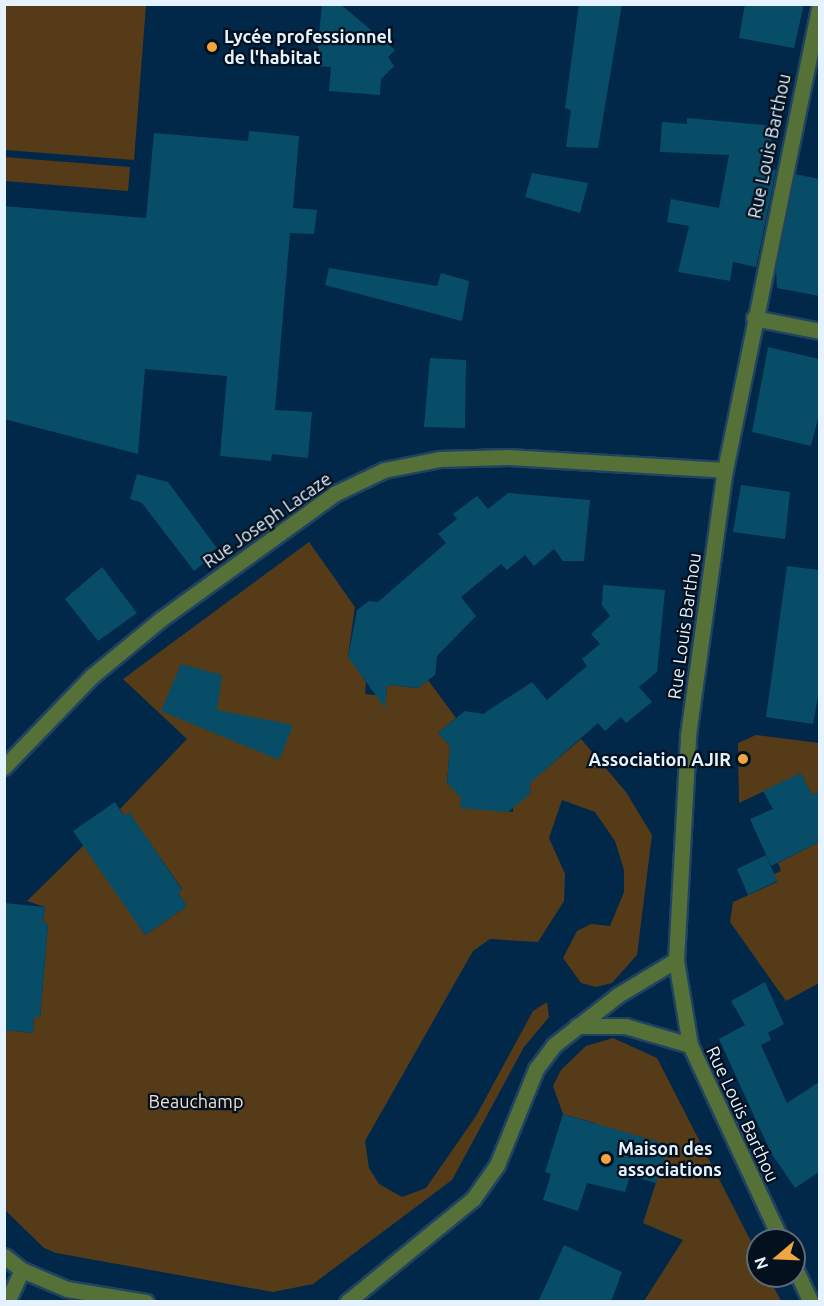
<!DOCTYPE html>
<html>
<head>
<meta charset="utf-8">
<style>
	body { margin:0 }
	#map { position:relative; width:824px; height:1306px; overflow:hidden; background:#012749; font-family:Ubuntu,sans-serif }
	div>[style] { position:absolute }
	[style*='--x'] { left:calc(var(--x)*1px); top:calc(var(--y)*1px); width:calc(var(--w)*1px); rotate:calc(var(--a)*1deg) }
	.green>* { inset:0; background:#563b18 }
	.building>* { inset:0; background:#084d67 }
	.roads { filter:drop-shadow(2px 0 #214362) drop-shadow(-2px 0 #214362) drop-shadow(0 2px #214362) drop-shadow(0 -2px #214362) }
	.minor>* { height:15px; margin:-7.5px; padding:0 7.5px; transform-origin:7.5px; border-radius:7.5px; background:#557137 }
	.dots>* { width:16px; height:16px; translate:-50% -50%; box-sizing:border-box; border:3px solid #03101e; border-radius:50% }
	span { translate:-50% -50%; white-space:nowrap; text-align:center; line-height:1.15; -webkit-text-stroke:4.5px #03101e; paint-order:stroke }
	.poi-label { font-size:18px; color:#e5f2ff; font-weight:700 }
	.left { translate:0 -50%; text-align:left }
	.right { translate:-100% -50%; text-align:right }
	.street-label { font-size:18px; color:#e5f2ff }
	.park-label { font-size:18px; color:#f2e0cc }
	.frame { position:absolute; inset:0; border:6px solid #e5f2ff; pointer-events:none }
	.north { position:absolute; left:746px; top:1228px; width:60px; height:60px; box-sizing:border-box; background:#03101e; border:2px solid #5d6a78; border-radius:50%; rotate:251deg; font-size:16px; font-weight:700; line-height:24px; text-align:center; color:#e5f2ff }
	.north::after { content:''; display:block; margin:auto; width:21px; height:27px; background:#f1a540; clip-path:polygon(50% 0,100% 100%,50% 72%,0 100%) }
</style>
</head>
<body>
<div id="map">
	<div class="green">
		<i style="clip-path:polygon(4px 5px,146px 5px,134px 160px,5px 150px)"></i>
		<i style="clip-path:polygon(4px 157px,130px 167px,128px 191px,5px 181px)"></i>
		<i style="clip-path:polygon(309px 542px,355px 607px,348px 656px,366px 682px,365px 694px,386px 696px,387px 685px,418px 688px,428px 680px,456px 718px,438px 733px,450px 746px,447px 783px,493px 810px,513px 812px,513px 803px,530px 794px,531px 763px,540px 774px,581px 739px,626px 792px,652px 835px,637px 955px,612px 983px,596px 987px,581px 983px,563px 958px,577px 931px,591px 924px,610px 926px,624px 892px,624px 870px,615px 841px,595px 812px,562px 800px,549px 838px,565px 874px,564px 901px,538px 942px,490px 939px,473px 951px,365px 1141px,369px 1168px,379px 1184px,402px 1197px,426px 1188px,476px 1116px,533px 1011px,547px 1002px,549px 1017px,524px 1047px,452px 1180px,313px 1284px,273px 1292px,56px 1253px,44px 1248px,5px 1210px,4px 1030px,33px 1033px,34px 1017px,40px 1017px,48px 924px,43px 923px,45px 907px,27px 901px,84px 845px,145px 935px,187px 906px,178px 893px,182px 889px,129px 813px,124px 816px,120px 809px,187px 739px,123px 679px)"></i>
		<i style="clip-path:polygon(756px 735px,819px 743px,819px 792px,812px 795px,801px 774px,739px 803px,738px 743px)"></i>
		<i style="clip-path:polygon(819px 842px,819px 983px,786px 1001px,730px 922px,733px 902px,777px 882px,774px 874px,781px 871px,778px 863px)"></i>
		<i style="clip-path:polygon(613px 1038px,657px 1058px,758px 1255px,758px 1276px,768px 1276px,781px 1301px,644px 1301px,683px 1240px,643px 1223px,668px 1145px,593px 1129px,595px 1123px,563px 1114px,553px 1086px,561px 1070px,586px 1046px)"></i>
	</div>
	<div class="building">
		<i style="clip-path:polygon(322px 4px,340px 4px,395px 50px,388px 57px,394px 66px,381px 79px,380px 95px,329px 91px,331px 67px,316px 66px)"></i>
		<i style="clip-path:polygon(579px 4px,622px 4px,598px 148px,566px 147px,571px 110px,565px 108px)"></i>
		<i style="clip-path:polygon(745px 4px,804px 4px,794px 48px,739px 38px)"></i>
		<i style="clip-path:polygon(687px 118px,774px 126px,766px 168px,776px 170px,756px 267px,733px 262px,730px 281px,678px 272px,689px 226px,667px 222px,671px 199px,719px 208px,729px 155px,660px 152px,662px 122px,687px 124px)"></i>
		<i style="clip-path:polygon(249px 131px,299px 136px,293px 208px,317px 210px,314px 234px,290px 233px,275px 410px,312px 412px,308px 458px,272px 454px,271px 461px,220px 456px,227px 376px,145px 369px,138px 454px,4px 419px,4px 206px,146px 218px,154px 133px,248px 141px)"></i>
		<i style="clip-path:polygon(532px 173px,588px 183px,580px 213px,525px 197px)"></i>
		<i style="clip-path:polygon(795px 174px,819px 179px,819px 296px,777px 288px,776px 271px)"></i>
		<i style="clip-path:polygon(329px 268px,437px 286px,441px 273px,469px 281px,462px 321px,325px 285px)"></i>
		<i style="clip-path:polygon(768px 347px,819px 359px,819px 415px,811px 446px,752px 432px)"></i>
		<i style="clip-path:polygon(430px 358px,466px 360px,465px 428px,424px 427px)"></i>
		<i style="clip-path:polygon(137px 474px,168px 482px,219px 551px,194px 571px,142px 503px,130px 499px)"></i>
		<i style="clip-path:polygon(741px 485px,790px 492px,785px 539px,733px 532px)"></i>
		<i style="clip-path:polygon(508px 493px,590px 500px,584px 561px,563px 561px,554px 549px,534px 566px,525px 555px,507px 570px,501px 564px,461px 597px,476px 616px,437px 656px,435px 675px,418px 688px,387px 685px,385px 708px,348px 657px,357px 610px,369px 601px,378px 602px,446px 543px,438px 534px,457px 519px,453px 514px,477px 496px,488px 509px)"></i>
		<i style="clip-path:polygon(787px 566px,819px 570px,819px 691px,813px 724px,766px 717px)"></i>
		<i style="clip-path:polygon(102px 567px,137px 613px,98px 641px,65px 599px)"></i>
		<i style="clip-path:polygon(603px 585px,665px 590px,657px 672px,639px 687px,652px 702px,626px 723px,621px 717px,605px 731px,598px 723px,530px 783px,530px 794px,508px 812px,460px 808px,461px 798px,447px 783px,450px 746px,438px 733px,465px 711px,483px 714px,532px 682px,547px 700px,587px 666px,582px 659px,600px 644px,591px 634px,610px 616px,602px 605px)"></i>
		<i style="clip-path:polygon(181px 664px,222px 675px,217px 710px,293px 725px,279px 760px,161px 711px)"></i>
		<i style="clip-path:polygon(801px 773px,812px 795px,819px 792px,819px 842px,771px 866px,750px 819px,773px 809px,763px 791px)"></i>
		<i style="clip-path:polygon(115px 802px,124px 816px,129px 812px,182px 890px,178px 893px,187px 906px,145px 935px,73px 831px)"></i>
		<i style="clip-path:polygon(766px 855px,777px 881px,748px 895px,737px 869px)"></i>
		<i style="clip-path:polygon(4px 903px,45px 907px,43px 923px,48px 924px,40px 1017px,34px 1017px,33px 1033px,4px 1030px)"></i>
		<i style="clip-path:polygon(765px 982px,784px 1024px,768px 1033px,771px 1040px,761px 1045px,787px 1103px,819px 1082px,819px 1172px,795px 1188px,771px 1153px,719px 1039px,745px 1025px,731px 1001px)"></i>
		<i style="clip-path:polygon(563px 1114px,669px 1145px,656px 1183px,630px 1176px,625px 1192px,587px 1183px,578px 1211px,543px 1200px,551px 1174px,545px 1172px)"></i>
		<i style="clip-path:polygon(564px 1245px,622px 1272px,611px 1302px,538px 1302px)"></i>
	</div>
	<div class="roads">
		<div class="minor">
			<i style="--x:754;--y:318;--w:67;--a:11.1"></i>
			<i style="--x:4;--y:767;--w:127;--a:-46"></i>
			<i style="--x:92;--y:676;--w:89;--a:-39.6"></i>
			<i style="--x:161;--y:619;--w:213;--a:-35.8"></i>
			<i style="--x:334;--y:494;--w:55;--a:-25.6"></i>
			<i style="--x:384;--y:470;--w:56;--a:-11.3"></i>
			<i style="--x:439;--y:459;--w:69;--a:-1.7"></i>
			<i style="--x:508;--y:457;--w:217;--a:3.4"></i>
			<i style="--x:577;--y:1026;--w:48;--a:0"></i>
			<i style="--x:625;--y:1026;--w:68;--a:16.3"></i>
			<i style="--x:781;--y:1240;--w:215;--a:-115"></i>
			<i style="--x:690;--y:1045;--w:86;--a:-99.4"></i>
			<i style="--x:676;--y:960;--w:225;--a:-86.9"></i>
			<i style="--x:688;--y:735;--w:268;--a:-82.1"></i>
			<i style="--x:725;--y:470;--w:475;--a:-78.5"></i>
			<i style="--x:4;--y:1256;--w:23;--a:38"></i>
			<i style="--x:22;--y:1270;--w:49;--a:22.9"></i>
			<i style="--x:67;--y:1289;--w:80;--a:9.3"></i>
			<i style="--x:794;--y:1266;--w:40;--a:65"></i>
			<i style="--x:7;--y:1302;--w:35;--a:-65"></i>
			<i style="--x:347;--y:1302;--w:163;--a:-39.3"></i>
			<i style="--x:473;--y:1199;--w:42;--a:-54.8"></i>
			<i style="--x:497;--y:1165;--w:104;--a:-67.9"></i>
			<i style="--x:536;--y:1069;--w:30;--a:-53"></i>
			<i style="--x:554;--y:1045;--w:81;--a:-38"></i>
			<i style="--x:618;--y:995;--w:68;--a:-31.1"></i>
		</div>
	</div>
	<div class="dots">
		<i style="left:212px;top:47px;background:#f1a540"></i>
		<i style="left:743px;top:759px;background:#f1a540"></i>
		<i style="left:606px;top:1159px;background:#f1a540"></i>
	</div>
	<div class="poi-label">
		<span class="left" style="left:224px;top:47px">Lycée professionnel<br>de l'habitat</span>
		<span class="right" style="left:731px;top:759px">Association AJIR</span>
		<span class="left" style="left:618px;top:1159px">Maison des<br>associations</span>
	</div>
	<div class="street-label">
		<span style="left:769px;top:146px;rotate:-78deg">Rue Louis Barthou</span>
		<span style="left:267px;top:520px;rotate:-35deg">Rue Joseph Lacaze</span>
		<span style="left:684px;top:626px;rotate:-82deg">Rue Louis Barthou</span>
		<span style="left:743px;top:1114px;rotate:65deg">Rue Louis Barthou</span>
	</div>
	<div class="park-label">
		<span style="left:196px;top:1101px">Beauchamp</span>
	</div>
	<div class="frame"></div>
	<div class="north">N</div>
</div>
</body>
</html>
